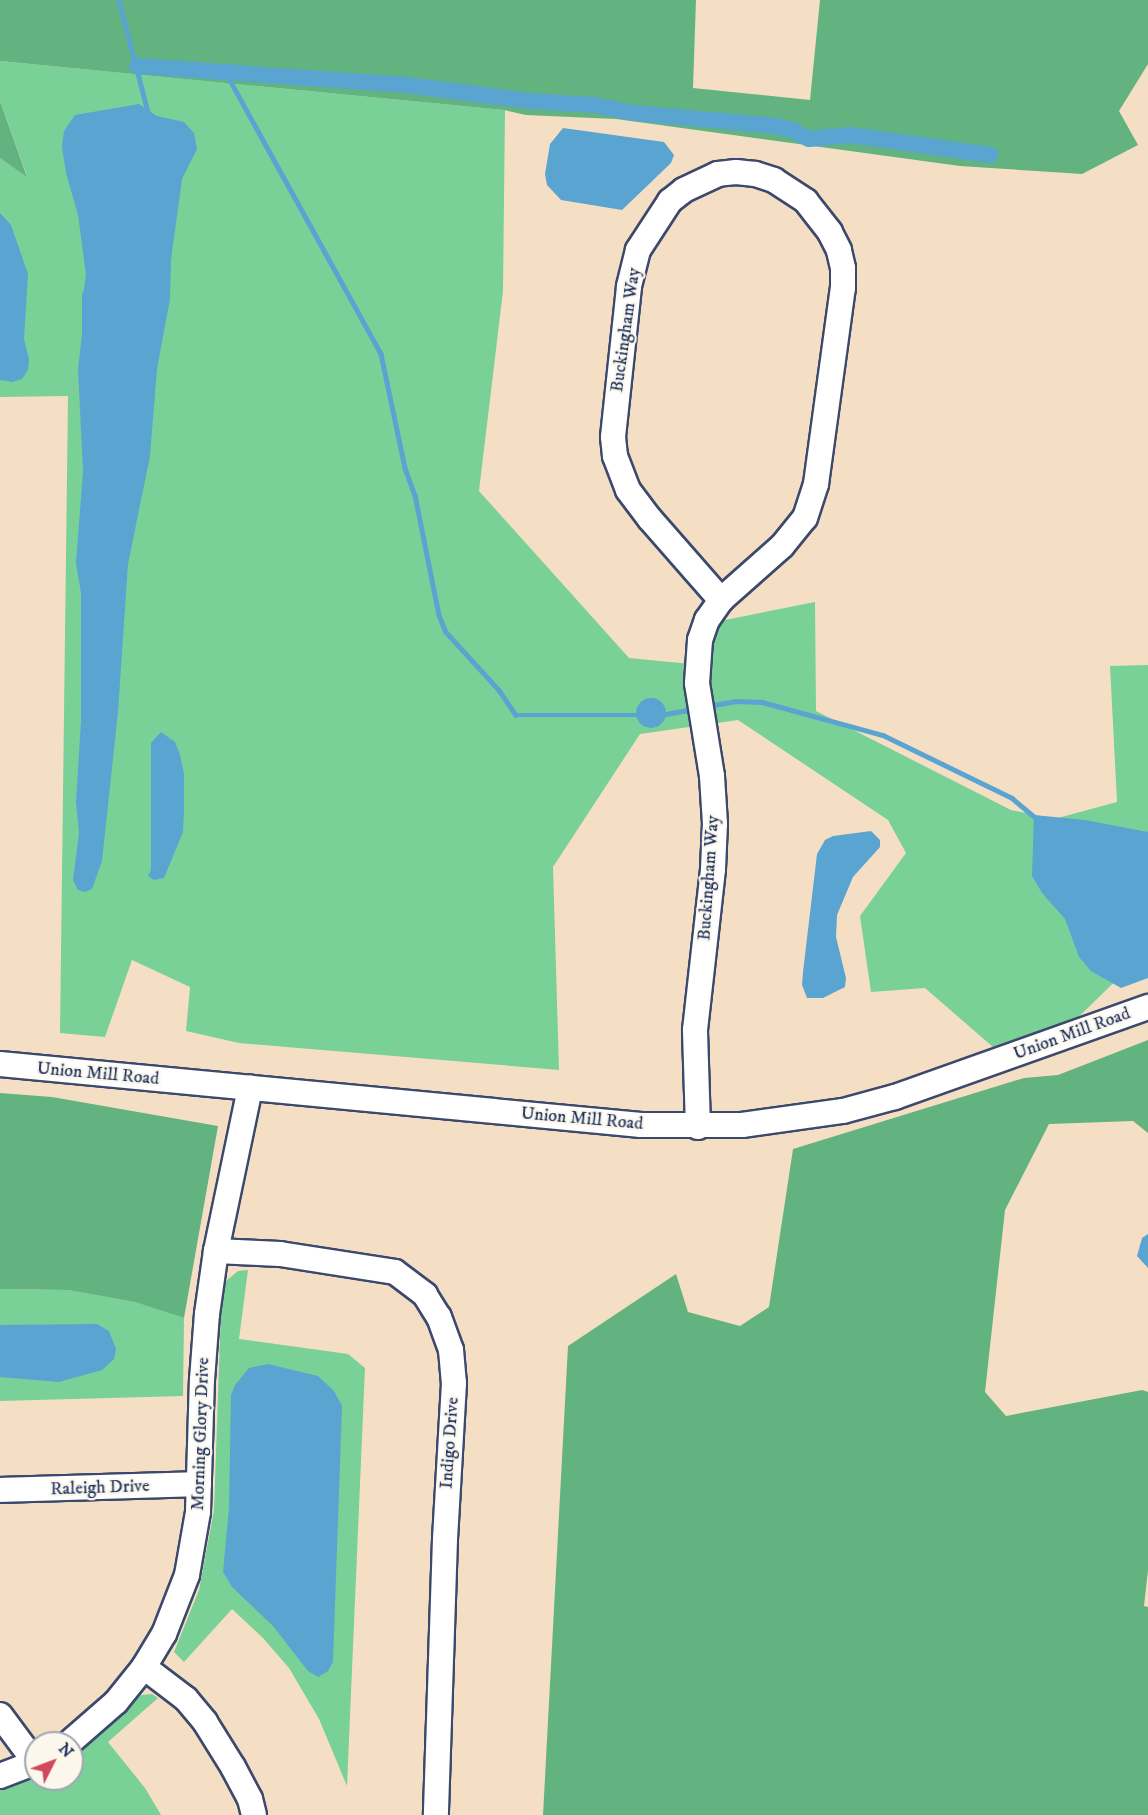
<!DOCTYPE html>
<html>
<head>
<meta charset="utf-8">
<style>
	body { margin:0 }
	#map { position:relative; width:1148px; height:1815px; overflow:hidden; background:#f5dfc4; font-family:"IM FELL DW Pica",serif }
	div>[style] { position:absolute }
	[style*='--x'] { left:calc(var(--x)*1px); top:calc(var(--y)*1px); width:calc(var(--w)*1px); rotate:calc(var(--a)*1deg) }
	.green>* { inset:0; background:#79d197 }
	.forest>* { inset:0; background:#62b380 }
	.water>* { inset:0; background:#5aa4d2 }
	.round { border-radius:50% }
	.stream>* { height:4.5px; margin:-2.25px; padding:0 2.25px; transform-origin:2.25px; border-radius:2.25px; background:#5aa4d2 }
	.canal>* { height:16px; margin:-8px; padding:0 8px; transform-origin:8px; border-radius:8px; background:#5aa4d2 }
	.roads { filter:drop-shadow(2px 0 #3c496d) drop-shadow(-2px 0 #3c496d) drop-shadow(0 2px #3c496d) drop-shadow(0 -2px #3c496d) }
	.minor>* { height:24px; margin:-12px; padding:0 12px; transform-origin:12px; border-radius:12px; background:#fff }
	span { translate:-50% -50%; white-space:nowrap; text-align:center; line-height:1.15; -webkit-text-stroke:4.5px #fbf7ec; paint-order:stroke }
	.street-label { font-size:18px; color:#1b2f5e }
	.north { position:absolute; left:24px; top:1731px; width:60px; height:60px; box-sizing:border-box; background:#fbf7ec; border:2px solid #a1a7b3; border-radius:50%; rotate:48deg; font-size:16px; font-weight:700; line-height:24px; text-align:center; color:#1b2f5e }
	.north::after { content:''; display:block; margin:auto; width:21px; height:27px; background:#d1495b; clip-path:polygon(50% 0,100% 100%,50% 72%,0 100%) }
</style>
</head>
<body>
<div id="map">
	<div class="green">
		<i style="clip-path:polygon(0 61px,505px 110px,503px 291px,479px 491px,629px 658px,691px 664px,700px 625px,815px 602px,816px 711px,1011px 810px,1054px 819px,1117px 802px,1110px 666px,1148px 665px,1148px 957px,1135px 962px,1062px 1033px,1001px 1054px,925px 988px,871px 992px,860px 916px,906px 853px,888px 820px,738px 720px,640px 734px,553px 867px,559px 1070px,239px 1043px,186px 1031px,190px 987px,132px 960px,105px 1037px,60px 1033px,68px 396px,0 397px,0 158px,27px 176px,0 101px)"></i>
		<i style="clip-path:polygon(248px 1270px,239px 1339px,348px 1354px,365px 1368px,347px 1786px,319px 1719px,289px 1668px,263px 1638px,232px 1609px,184px 1662px,174px 1652px,199px 1590px,214px 1510px,221px 1308px,226px 1281px,238px 1271px)"></i>
		<i style="clip-path:polygon(0 1289px,68px 1290px,136px 1302px,184px 1318px,183px 1396px,0 1401px)"></i>
		<i style="clip-path:polygon(152px 1694px,158px 1698px,108px 1742px,145px 1788px,161px 1815px,0 1815px,0 1790px,36px 1774px,36px 1779px,72px 1779px,72px 1752px,106px 1728px,141px 1695px)"></i>
	</div>
	<div class="forest">
		<i style="clip-path:polygon(0 0,696px 0,693px 88px,810px 100px,820px 0,1148px 0,1148px 64px,1119px 111px,1138px 145px,1082px 174px,960px 166px,616px 119px,526px 115px,504px 110px,0 61px)"></i>
		<i style="clip-path:polygon(0 101px,27px 177px,0 158px)"></i>
		<i style="clip-path:polygon(1148px 1040px,1148px 1133px,1133px 1121px,1049px 1124px,1005px 1210px,985px 1392px,1006px 1416px,1142px 1390px,1148px 1392px,1148px 1570px,1144px 1606px,1148px 1607px,1148px 1815px,543px 1815px,568px 1346px,676px 1274px,688px 1312px,740px 1326px,769px 1307px,793px 1149px,1024px 1078px,1058px 1075px)"></i>
		<i style="clip-path:polygon(0 1093px,52px 1097px,218px 1126px,184px 1318px,135px 1302px,68px 1290px,0 1289px)"></i>
	</div>
	<div class="water">
		<i style="clip-path:polygon(139px 104px,157px 116px,184px 122px,194px 133px,197px 149px,182px 179px,171px 260px,170px 299px,157px 369px,150px 456px,128px 564px,118px 712px,102px 861px,92px 889px,85px 892px,78px 890px,73px 880px,79px 833px,76px 802px,81px 721px,81px 593px,76px 563px,83px 471px,78px 369px,82px 334px,82px 292px,83px 294px,86px 275px,78px 215px,66px 173px,62px 147px,64px 131px,75px 115px)"></i>
		<i style="clip-path:polygon(563px 128px,664px 142px,674px 155px,671px 163px,622px 210px,561px 200px,547px 185px,545px 174px,550px 144px)"></i>
		<i style="clip-path:polygon(0 213px,11px 225px,28px 274px,24px 339px,29px 359px,28px 370px,22px 379px,12px 382px,0 380px)"></i>
		<i class="round" style="left:636px;top:698px;width:30px;height:30px"></i>
		<i style="clip-path:polygon(161px 732px,175px 742px,180px 755px,184px 774px,184px 813px,183px 832px,164px 878px,154px 880px,148px 876px,151px 870px,151px 743px)"></i>
		<i style="clip-path:polygon(1034px 815px,1085px 820px,1148px 832px,1148px 978px,1121px 988px,1091px 971px,1079px 957px,1065px 919px,1042px 893px,1032px 876px)"></i>
		<i style="clip-path:polygon(871px 831px,880px 840px,880px 847px,853px 877px,837px 915px,836px 937px,846px 978px,845px 987px,823px 998px,807px 998px,802px 985px,803px 972px,817px 854px,825px 840px,833px 836px)"></i>
		<i style="clip-path:polygon(1148px 1234px,1148px 1268px,1137px 1256px,1142px 1238px)"></i>
		<i style="clip-path:polygon(97px 1324px,109px 1331px,116px 1349px,114px 1359px,102px 1370px,59px 1382px,0 1377px,0 1325px)"></i>
		<i style="clip-path:polygon(268px 1364px,318px 1376px,334px 1391px,342px 1406px,333px 1662px,328px 1671px,318px 1677px,308px 1671px,273px 1626px,232px 1587px,223px 1572px,229px 1508px,231px 1395px,235px 1385px,249px 1368px)"></i>
	</div>
	<div class="stream">
		<i style="--x:119;--y:0;--w:120;--a:75.5"></i>
		<i style="--x:226;--y:73;--w:321;--a:61.1"></i>
		<i style="--x:381;--y:354;--w:116;--a:78.1"></i>
		<i style="--x:405;--y:468;--w:29;--a:70"></i>
		<i style="--x:415;--y:495;--w:122;--a:78.7"></i>
		<i style="--x:439;--y:615;--w:18;--a:68"></i>
		<i style="--x:446;--y:632;--w:79;--a:47.6"></i>
		<i style="--x:499;--y:690;--w:30;--a:56"></i>
		<i style="--x:516;--y:715;--w:127;--a:0"></i>
		<i style="--x:708;--y:706;--w:28;--a:-10"></i>
		<i style="--x:736;--y:701;--w:26;--a:2"></i>
		<i style="--x:762;--y:702;--w:125;--a:15.3"></i>
		<i style="--x:883;--y:735;--w:144;--a:26"></i>
		<i style="--x:1012;--y:798;--w:33;--a:40"></i>
		<i style="--x:660;--y:715;--w:34;--a:-10"></i>
	</div>
	<div class="canal">
		<i style="--x:137;--y:66;--w:271;--a:4"></i>
		<i style="--x:407;--y:85;--w:122;--a:7.5"></i>
		<i style="--x:528;--y:101;--w:66;--a:3.5"></i>
		<i style="--x:594;--y:105;--w:41;--a:11.3"></i>
		<i style="--x:634;--y:113;--w:143;--a:5.2"></i>
		<i style="--x:776;--y:126;--w:16;--a:14"></i>
		<i style="--x:792;--y:130;--w:19;--a:28"></i>
		<i style="--x:809;--y:139;--w:41;--a:-5.6"></i>
		<i style="--x:850;--y:135;--w:142;--a:8.1"></i>
	</div>
	<div class="roads">
		<div class="minor">
			<i style="--x:0;--y:1064;--w:644;--a:5.44"></i>
			<i style="--x:641;--y:1125;--w:101;--a:0"></i>
			<i style="--x:742;--y:1125;--w:102;--a:-7.9"></i>
			<i style="--x:843;--y:1111;--w:54;--a:-15.1"></i>
			<i style="--x:895;--y:1097;--w:269;--a:-19.6"></i>
			<i style="--x:698;--y:1127;--w:97;--a:-91.8"></i>
			<i style="--x:695;--y:1030;--w:162;--a:-83.6"></i>
			<i style="--x:713;--y:869;--w:45;--a:-87.5"></i>
			<i style="--x:715;--y:824;--w:48;--a:-93.6"></i>
			<i style="--x:712;--y:776;--w:94;--a:-99.2"></i>
			<i style="--x:697;--y:683;--w:43;--a:-86"></i>
			<i style="--x:700;--y:640;--w:21;--a:-71"></i>
			<i style="--x:707;--y:620;--w:24;--a:-55"></i>
			<i style="--x:721;--y:600;--w:81;--a:-41.5"></i>
			<i style="--x:782;--y:546;--w:36;--a:-51"></i>
			<i style="--x:805;--y:518;--w:36;--a:-72"></i>
			<i style="--x:816;--y:484;--w:198;--a:-82.2"></i>
			<i style="--x:843;--y:288;--w:20;--a:-90"></i>
			<i style="--x:843;--y:268;--w:18;--a:-103"></i>
			<i style="--x:839;--y:250;--w:20;--a:-117"></i>
			<i style="--x:830;--y:232;--w:39;--a:-128"></i>
			<i style="--x:806;--y:201;--w:38;--a:-147"></i>
			<i style="--x:774;--y:180;--w:20;--a:-162"></i>
			<i style="--x:755;--y:174;--w:19;--a:-174"></i>
			<i style="--x:736;--y:172;--w:18;--a:174"></i>
			<i style="--x:718;--y:174;--w:38;--a:155"></i>
			<i style="--x:684;--y:190;--w:18;--a:142"></i>
			<i style="--x:670;--y:201;--w:59;--a:123.1"></i>
			<i style="--x:638;--y:250;--w:38;--a:104"></i>
			<i style="--x:629;--y:287;--w:151;--a:96.1"></i>
			<i style="--x:613;--y:437;--w:19;--a:84"></i>
			<i style="--x:615;--y:456;--w:36;--a:69"></i>
			<i style="--x:628;--y:490;--w:36;--a:53"></i>
			<i style="--x:650;--y:519;--w:108;--a:48.8"></i>
			<i style="--x:216;--y:1251;--w:64;--a:2.7"></i>
			<i style="--x:280;--y:1254;--w:116;--a:8.9"></i>
			<i style="--x:395;--y:1272;--w:38;--a:37"></i>
			<i style="--x:425;--y:1295;--w:26;--a:58"></i>
			<i style="--x:439;--y:1317;--w:35;--a:70"></i>
			<i style="--x:451;--y:1350;--w:33;--a:85"></i>
			<i style="--x:454;--y:1383;--w:156;--a:93.3"></i>
			<i style="--x:445;--y:1539;--w:276;--a:91.9"></i>
			<i style="--x:0;--y:1490;--w:199;--a:-1.7"></i>
			<i style="--x:144;--y:1667;--w:53;--a:37.3"></i>
			<i style="--x:186;--y:1699;--w:30;--a:50"></i>
			<i style="--x:205;--y:1722;--w:53;--a:58.1"></i>
			<i style="--x:233;--y:1767;--w:36;--a:62"></i>
			<i style="--x:250;--y:1799;--w:16;--a:76"></i>
			<i style="--x:0;--y:1715;--w:59;--a:53.3"></i>
			<i style="--x:69;--y:1743;--w:62;--a:-41.1"></i>
			<i style="--x:116;--y:1702;--w:45;--a:-51.3"></i>
			<i style="--x:144;--y:1667;--w:39;--a:-59"></i>
			<i style="--x:164;--y:1634;--w:63;--a:-68.7"></i>
			<i style="--x:187;--y:1575;--w:64;--a:-80.1"></i>
			<i style="--x:198;--y:1512;--w:132;--a:-88.3"></i>
			<i style="--x:202;--y:1380;--w:66;--a:-85.7"></i>
			<i style="--x:207;--y:1314;--w:64;--a:-81.9"></i>
			<i style="--x:216;--y:1251;--w:167;--a:-78.2"></i>
			<i style="--x:0;--y:1776;--w:39;--a:-21"></i>
		</div>
	</div>
	<div class="street-label">
		<span style="left:626px;top:330px;rotate:-82deg">Buckingham Way</span>
		<span style="left:709px;top:878px;rotate:-86deg">Buckingham Way</span>
		<span style="left:1072px;top:1034px;rotate:-20deg">Union Mill Road</span>
		<span style="left:98px;top:1074px;rotate:5deg">Union Mill Road</span>
		<span style="left:582px;top:1119px;rotate:5deg">Union Mill Road</span>
		<span style="left:201px;top:1434px;rotate:-88deg">Morning Glory Drive</span>
		<span style="left:450px;top:1443px;rotate:-86deg">Indigo Drive</span>
		<span style="left:100px;top:1488px;rotate:-2deg">Raleigh Drive</span>
	</div>
	<div class="north">N</div>
</div>
</body>
</html>
